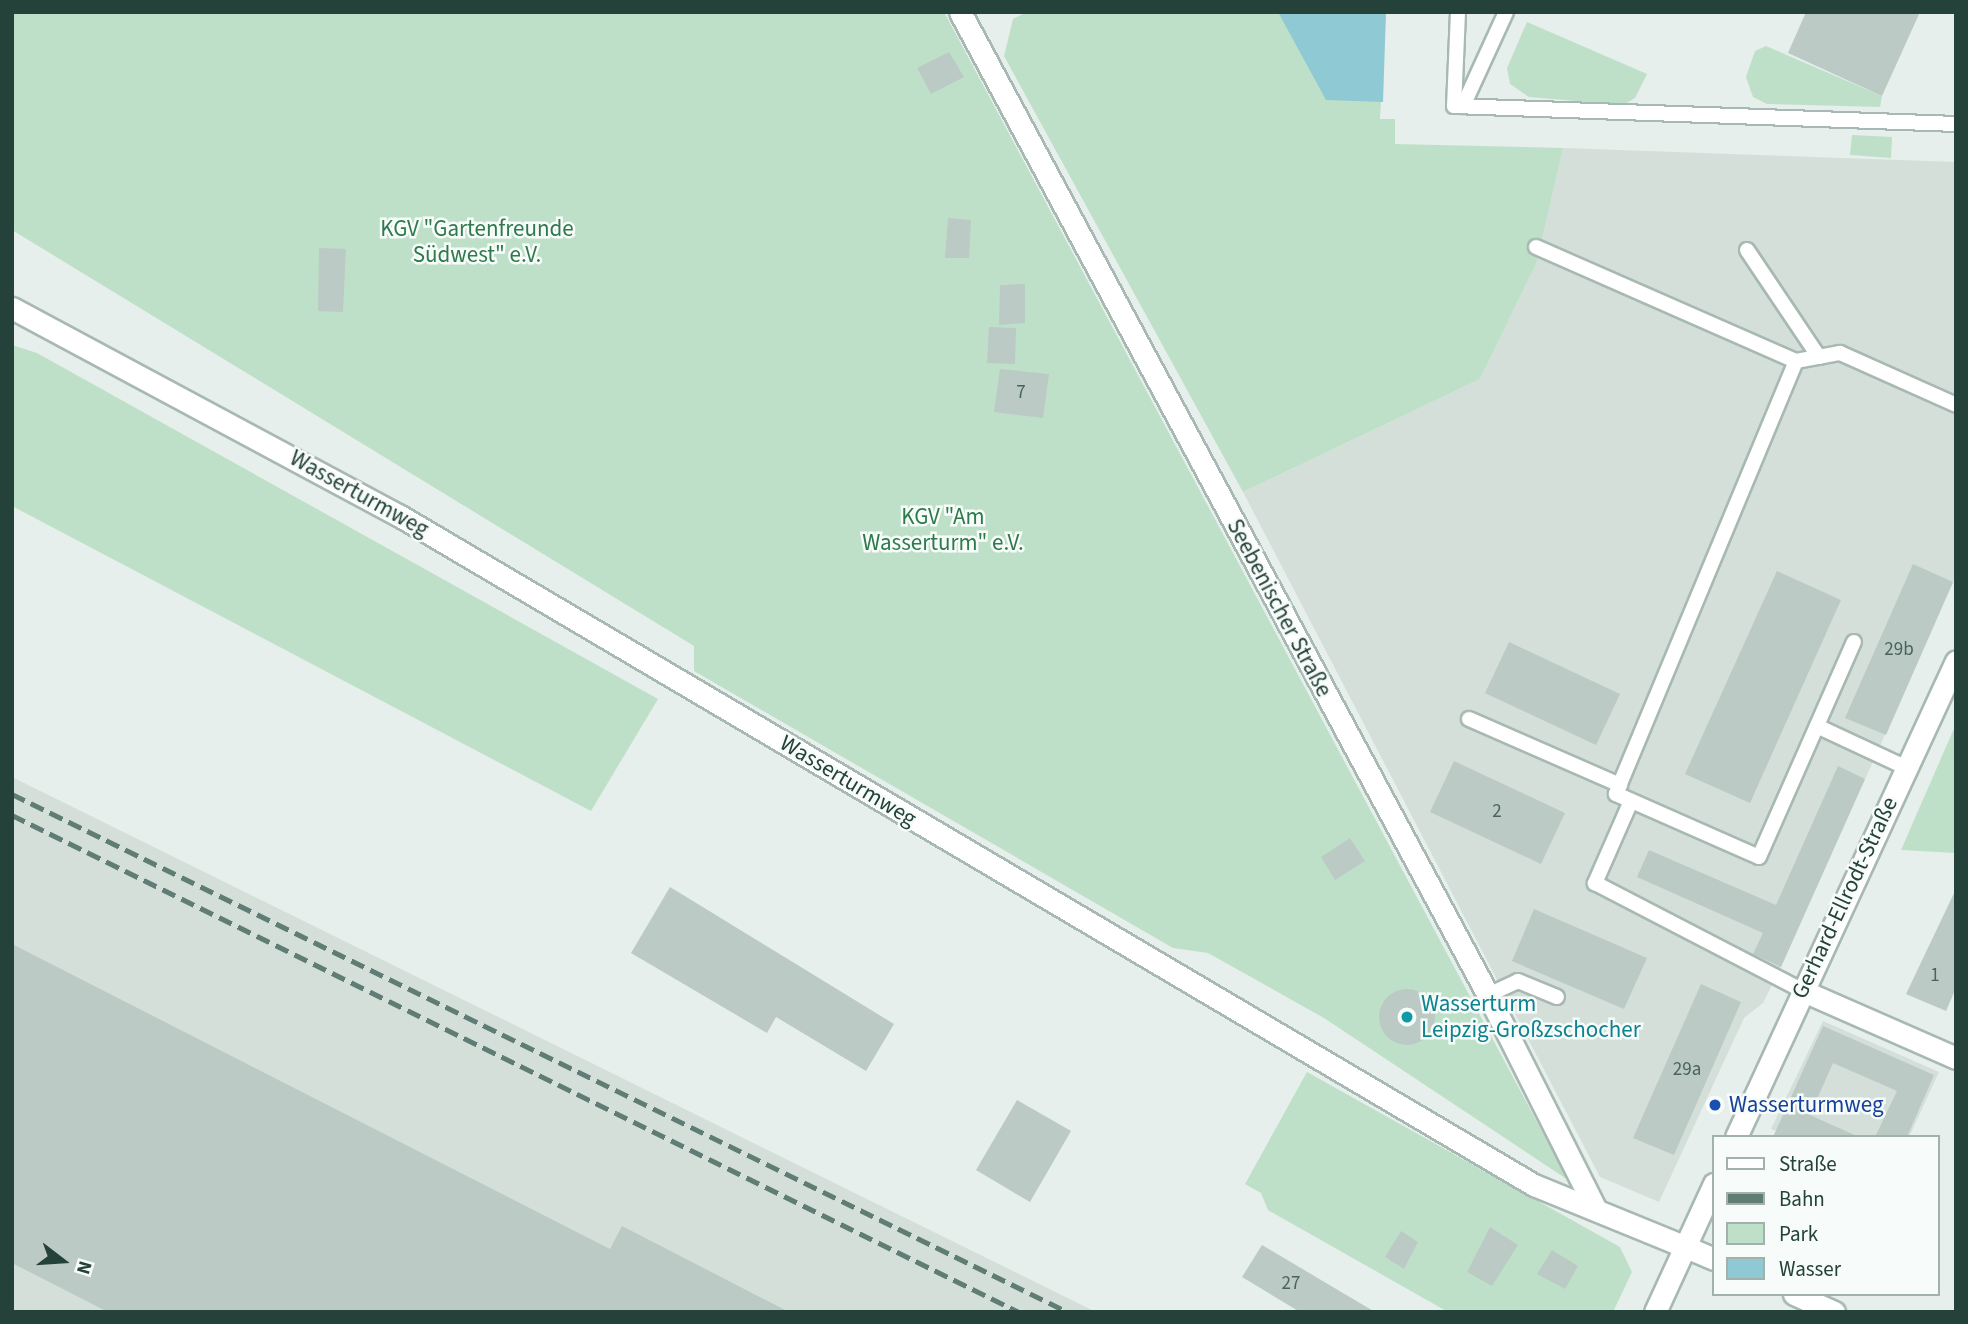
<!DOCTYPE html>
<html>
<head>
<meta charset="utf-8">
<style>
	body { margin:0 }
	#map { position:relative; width:1968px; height:1324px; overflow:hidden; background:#e6efeb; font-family:"Source Sans 3",sans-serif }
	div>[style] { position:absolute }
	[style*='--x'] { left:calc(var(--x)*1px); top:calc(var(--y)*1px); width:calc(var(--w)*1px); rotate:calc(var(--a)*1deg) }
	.built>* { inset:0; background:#d4dfda }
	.green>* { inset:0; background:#bfe0c8 }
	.water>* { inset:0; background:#8ec9d4 }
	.building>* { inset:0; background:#bbcac4 }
	.round { border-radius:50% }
	.roads { filter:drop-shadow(2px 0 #a8b8b2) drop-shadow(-2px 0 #a8b8b2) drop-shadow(0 2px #a8b8b2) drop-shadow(0 -2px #a8b8b2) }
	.service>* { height:14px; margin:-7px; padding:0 7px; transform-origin:7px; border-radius:7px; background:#fff }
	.minor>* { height:21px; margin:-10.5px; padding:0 10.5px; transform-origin:10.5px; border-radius:10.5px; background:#fff }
	.tertiary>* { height:21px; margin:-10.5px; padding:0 10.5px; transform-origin:10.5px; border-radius:10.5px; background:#fff }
	.secondary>* { height:21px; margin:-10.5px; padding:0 10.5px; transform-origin:10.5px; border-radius:10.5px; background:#fff }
	.rail>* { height:5px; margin-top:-2.5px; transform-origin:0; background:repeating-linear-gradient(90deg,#5f7d75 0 14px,transparent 0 21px) }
	.dots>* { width:19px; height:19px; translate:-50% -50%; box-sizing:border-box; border:4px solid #f7fbf9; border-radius:50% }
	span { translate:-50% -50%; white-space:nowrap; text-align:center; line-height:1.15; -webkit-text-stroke:5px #f7fbf9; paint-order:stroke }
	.number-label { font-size:19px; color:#4a645c }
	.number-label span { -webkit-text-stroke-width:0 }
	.park-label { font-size:23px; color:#2d7a4b }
	.street-label { font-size:23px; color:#24423a }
	.culture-label { font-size:23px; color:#0d838f }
	.left { translate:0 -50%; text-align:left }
	.transit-label { font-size:23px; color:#164399 }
	.frame { position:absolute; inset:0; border:14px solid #24423a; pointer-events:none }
	.legend { position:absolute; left:1712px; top:1135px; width:228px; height:161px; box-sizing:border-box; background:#f7fbf9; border:2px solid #a3b1ad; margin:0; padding:9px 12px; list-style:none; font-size:21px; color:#24423a }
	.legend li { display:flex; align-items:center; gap:14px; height:35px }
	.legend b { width:35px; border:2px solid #a3b1ad }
	.north { position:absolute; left:28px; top:1226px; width:70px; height:70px; -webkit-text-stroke:5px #f7fbf9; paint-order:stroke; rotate:107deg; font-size:19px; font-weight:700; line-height:28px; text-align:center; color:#24423a }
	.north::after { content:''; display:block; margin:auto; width:24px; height:32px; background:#24423a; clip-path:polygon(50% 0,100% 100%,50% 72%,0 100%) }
</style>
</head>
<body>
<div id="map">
	<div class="built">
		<i style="clip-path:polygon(1563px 148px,1956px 162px,1956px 576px,1781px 967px,1763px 1003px,1744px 1018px,1659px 1202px,1600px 1177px,1243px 492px,1480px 379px,1537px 262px)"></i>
		<i style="clip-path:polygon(12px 777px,1096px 1312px,12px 1312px)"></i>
		<i style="clip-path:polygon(1823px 1021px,1939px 1072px,1909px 1137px,1789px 1137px,1771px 1129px)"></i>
	</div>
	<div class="green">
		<i style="clip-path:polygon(12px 12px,944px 12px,1568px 1180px,1324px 1018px,1208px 953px,1173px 948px,694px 671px,694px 646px,12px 230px)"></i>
		<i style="clip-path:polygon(1027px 12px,1386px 12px,1380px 119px,1395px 119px,1395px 144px,1563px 148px,1537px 262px,1480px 379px,1243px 492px,1004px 56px,1013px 19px)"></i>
		<i style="clip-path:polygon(1527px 22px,1647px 74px,1635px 98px,1623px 105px,1529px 97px,1510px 84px,1507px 68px)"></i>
		<i style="clip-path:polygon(1766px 46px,1882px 96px,1880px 107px,1767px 104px,1753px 97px,1746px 77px,1755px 51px)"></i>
		<i style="clip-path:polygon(1852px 135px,1892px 137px,1891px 158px,1850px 155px)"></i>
		<i style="clip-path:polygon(12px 345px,37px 353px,658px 699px,591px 811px,12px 506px)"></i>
		<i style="clip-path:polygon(1956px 724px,1956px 853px,1901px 850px)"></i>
		<i style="clip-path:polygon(1307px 1072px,1620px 1247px,1632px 1272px,1613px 1312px,1448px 1312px,1268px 1210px,1261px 1193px,1245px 1184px)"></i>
	</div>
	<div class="water">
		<i style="clip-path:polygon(1278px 12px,1386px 12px,1383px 102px,1326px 100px)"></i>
	</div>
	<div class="building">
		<i style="clip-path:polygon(1806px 12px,1920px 12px,1882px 96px,1788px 53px)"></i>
		<i style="clip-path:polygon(949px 52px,964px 77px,931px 94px,917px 68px)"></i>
		<i style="clip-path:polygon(948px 218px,971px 220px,969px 258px,945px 258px)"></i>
		<i style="clip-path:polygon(319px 248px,346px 249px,343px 312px,318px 311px)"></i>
		<i style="clip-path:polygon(1025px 284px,1025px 323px,999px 325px,1000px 285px)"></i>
		<i style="clip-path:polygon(989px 327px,1016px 328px,1015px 364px,987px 363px)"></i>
		<i style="clip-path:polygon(1000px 369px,1049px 374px,1043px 418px,994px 412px)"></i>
		<i style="clip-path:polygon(1913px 564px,1953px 582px,1886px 735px,1845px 718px)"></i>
		<i style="clip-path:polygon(1777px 571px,1841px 600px,1750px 803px,1685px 774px)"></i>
		<i style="clip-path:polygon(1509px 642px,1620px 694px,1596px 745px,1485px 693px)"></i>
		<i style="clip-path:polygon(1454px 761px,1565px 813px,1541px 864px,1430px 812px)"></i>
		<i style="clip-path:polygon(1838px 766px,1865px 779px,1781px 967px,1753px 954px,1763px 933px,1637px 877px,1649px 850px,1776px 905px)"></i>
		<i style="clip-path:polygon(1350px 838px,1365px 861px,1335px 880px,1321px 857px)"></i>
		<i style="clip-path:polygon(670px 887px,894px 1024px,866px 1071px,776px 1017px,767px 1033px,631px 953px)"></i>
		<i style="clip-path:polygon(1956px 889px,1956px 988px,1946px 1011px,1906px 994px)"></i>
		<i style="clip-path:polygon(1534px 909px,1647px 958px,1624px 1009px,1512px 961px)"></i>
		<i style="clip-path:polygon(12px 944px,610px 1249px,622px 1226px,789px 1312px,108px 1312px,12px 1263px)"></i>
		<i style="clip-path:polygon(1701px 984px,1741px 1002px,1674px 1155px,1633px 1138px)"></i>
		<i class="round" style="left:1379px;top:989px;width:56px;height:56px"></i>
		<i style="clip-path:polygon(1823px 1026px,1934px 1075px,1907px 1137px,1875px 1137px,1897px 1091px,1833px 1063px,1810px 1115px,1859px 1137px,1773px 1137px)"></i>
		<i style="clip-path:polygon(1017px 1100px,1071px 1131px,1030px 1202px,976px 1170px)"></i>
		<i style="clip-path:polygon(1490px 1227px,1518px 1245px,1492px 1286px,1467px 1272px)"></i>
		<i style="clip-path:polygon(1401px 1231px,1418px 1242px,1404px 1269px,1385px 1257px)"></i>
		<i style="clip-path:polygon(1262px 1245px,1375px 1312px,1300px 1312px,1242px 1277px)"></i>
		<i style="clip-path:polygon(1552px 1250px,1578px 1266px,1565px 1289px,1537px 1274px)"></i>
	</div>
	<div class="roads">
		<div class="service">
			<i style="--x:1458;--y:12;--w:94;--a:92.4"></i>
			<i style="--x:1454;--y:106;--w:502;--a:2.05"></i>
			<i style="--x:1463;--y:106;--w:103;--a:-65.4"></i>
			<i style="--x:1536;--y:247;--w:284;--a:23.7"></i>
			<i style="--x:1796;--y:361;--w:469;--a:112.6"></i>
			<i style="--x:1616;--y:794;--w:156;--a:23.8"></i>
			<i style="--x:1759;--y:857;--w:235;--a:-66.2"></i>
			<i style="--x:1747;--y:250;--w:129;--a:56.1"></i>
			<i style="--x:1796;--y:361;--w:45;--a:-10.3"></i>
			<i style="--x:1840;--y:353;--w:127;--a:24.1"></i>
			<i style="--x:1469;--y:719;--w:165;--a:23.6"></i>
			<i style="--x:1817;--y:726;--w:99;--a:25"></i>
			<i style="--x:1631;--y:801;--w:90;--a:113.7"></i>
			<i style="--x:1595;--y:883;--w:232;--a:27.4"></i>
			<i style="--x:1488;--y:995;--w:33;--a:-25"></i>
			<i style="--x:1518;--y:981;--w:42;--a:22.3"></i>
		</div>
		<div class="minor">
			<i style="--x:960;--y:12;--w:1116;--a:61.76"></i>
			<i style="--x:1488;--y:995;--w:236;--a:63.3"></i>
			<i style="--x:12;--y:308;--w:440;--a:28.2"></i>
			<i style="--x:400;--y:516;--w:1317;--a:30.54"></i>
			<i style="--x:1534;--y:1185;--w:164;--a:22.2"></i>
			<i style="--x:1801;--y:990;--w:169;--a:23.7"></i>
		</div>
		<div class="tertiary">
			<i style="--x:1686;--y:1247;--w:30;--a:23"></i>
			<i style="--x:1794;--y:1294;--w:44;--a:24.2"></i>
		</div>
		<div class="secondary">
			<i style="--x:1736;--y:1137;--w:524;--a:-65.19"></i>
			<i style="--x:1655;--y:1312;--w:141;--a:-65.3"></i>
		</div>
	</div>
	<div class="rail">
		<i style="--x:12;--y:794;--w:1176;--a:26.13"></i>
		<i style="--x:12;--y:815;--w:1123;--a:26.27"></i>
	</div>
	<div class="dots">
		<i style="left:1407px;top:1017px;background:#0f9aa8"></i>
		<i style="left:1715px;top:1105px;background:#1a4fb4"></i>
	</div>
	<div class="number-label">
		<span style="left:1021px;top:393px">7</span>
		<span style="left:1899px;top:650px">29b</span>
		<span style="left:1497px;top:812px">2</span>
		<span style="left:1935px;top:976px">1</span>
		<span style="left:1687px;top:1070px">29a</span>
		<span style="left:1291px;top:1284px">27</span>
	</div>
	<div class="park-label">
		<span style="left:477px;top:242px">KGV "Gartenfreunde<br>Südwest" e.V.</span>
		<span style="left:943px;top:530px">KGV "Am<br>Wasserturm" e.V.</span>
	</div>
	<div class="street-label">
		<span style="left:359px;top:494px;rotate:29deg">Wasserturmweg</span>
		<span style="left:1279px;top:608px;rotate:62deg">Seebenischer Straße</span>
		<span style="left:848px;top:781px;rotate:31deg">Wasserturmweg</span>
		<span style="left:1845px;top:898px;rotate:-65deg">Gerhard-Ellrodt-Straße</span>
	</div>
	<div class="culture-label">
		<span class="left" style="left:1421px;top:1017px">Wasserturm<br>Leipzig-Großzschocher</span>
	</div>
	<div class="transit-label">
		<span class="left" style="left:1729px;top:1105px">Wasserturmweg</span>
	</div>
	<div class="frame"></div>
	<ul class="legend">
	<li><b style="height:9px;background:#fff"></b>Straße</li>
	<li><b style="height:9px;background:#5f7d75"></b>Bahn</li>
	<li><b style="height:19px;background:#bfe0c8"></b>Park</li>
	<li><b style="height:19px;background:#8ec9d4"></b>Wasser</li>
	</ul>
	<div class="north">N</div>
</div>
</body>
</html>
